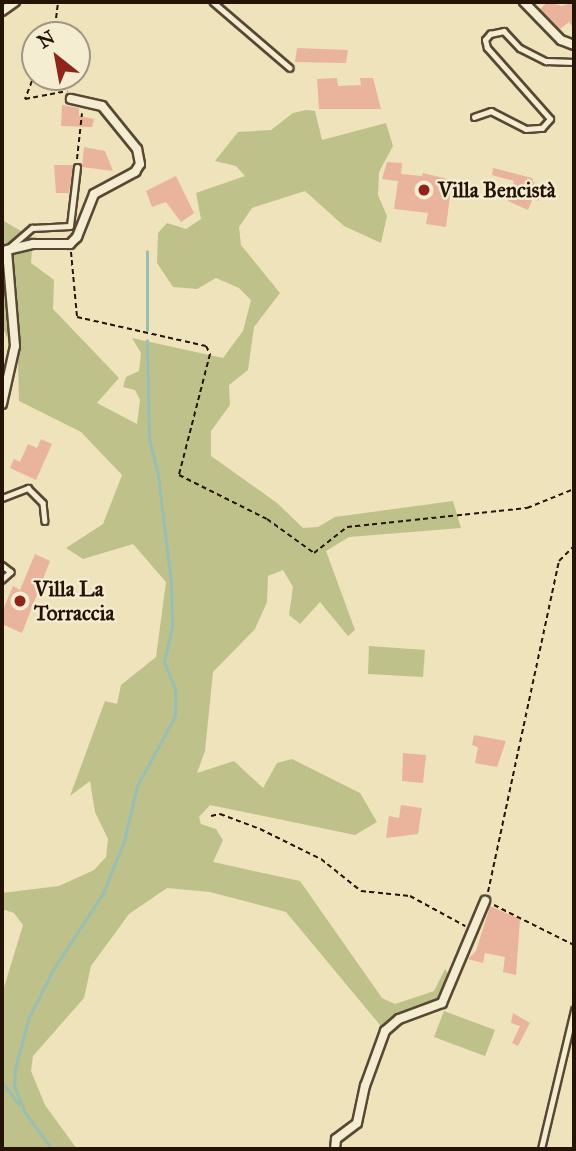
<!DOCTYPE html>
<html>
<head>
<meta charset="utf-8">
<style>
	body { margin:0 }
	#map { position:relative; width:576px; height:1151px; overflow:hidden; background:#eee3ba; font-family:"IM FELL Great Primer",serif }
	div>[style] { position:absolute }
	[style*='--x'] { left:calc(var(--x)*1px); top:calc(var(--y)*1px); width:calc(var(--w)*1px); rotate:calc(var(--a)*1deg) }
	.green>* { inset:0; background:#bfc18b }
	.stream>* { height:2.5px; margin:-1.25px; padding:0 1.25px; transform-origin:1.25px; border-radius:1.25px; background:#99beb2 }
	.building>* { inset:0; background:#e9b49b }
	.path>* { height:2px; margin-top:-1px; transform-origin:0; background:repeating-linear-gradient(90deg,#251406 0 5px,transparent 0 8.5px) }
	.roads { filter:drop-shadow(2px 0 #574833) drop-shadow(-2px 0 #574833) drop-shadow(0 2px #574833) drop-shadow(0 -2px #574833) }
	.service>* { height:4.5px; margin:-2.25px; padding:0 2.25px; transform-origin:2.25px; border-radius:2.25px; background:#f4edd2 }
	.minor>* { height:8px; margin:-4px; padding:0 4px; transform-origin:4px; border-radius:4px; background:#f4edd2 }
	.dots>* { width:19px; height:19px; translate:-50% -50%; box-sizing:border-box; border:4px solid #f4edd2; border-radius:50% }
	span { translate:-50% -50%; white-space:nowrap; text-align:center; line-height:1.15; -webkit-text-stroke:5px #f4edd2; paint-order:stroke }
	.poi-label { font-size:21px; color:#251406; font-weight:700 }
	.left { translate:0 -50%; text-align:left }
	.frame { position:absolute; inset:0; border:4px solid #251406; pointer-events:none }
	.north { position:absolute; left:21px; top:21px; width:70px; height:70px; box-sizing:border-box; background:#f4edd2; border:2px solid #a19680; border-radius:50%; rotate:329deg; font-size:19px; font-weight:700; line-height:28px; text-align:center; color:#251406 }
	.north::after { content:''; display:block; margin:auto; width:24px; height:32px; background:#8f2418; clip-path:polygon(50% 0,100% 100%,50% 72%,0 100%) }
</style>
</head>
<body>
<div id="map">
	<div class="green">
		<i style="clip-path:polygon(306px 110px,315px 111px,322px 140px,386px 123px,393px 146px,379px 172px,378px 195px,387px 216px,381px 243px,344px 226px,305px 191px,252px 208px,239px 227px,241px 245px,280px 293px,254px 327px,248px 370px,229px 385px,230px 405px,211px 431px,211px 456px,277px 503px,303px 528px,318px 527px,335px 517px,453px 501px,461px 528px,349px 537px,326px 551px,355px 630px,348px 636px,320px 602px,300px 624px,289px 615px,293px 587px,283px 570px,268px 576px,267px 602px,255px 629px,213px 672px,205px 751px,197px 773px,234px 761px,263px 788px,277px 763px,292px 759px,360px 793px,377px 822px,355px 835px,210px 805px,199px 817px,201px 824px,216px 829px,223px 840px,213px 862px,300px 881px,382px 998px,395px 1004px,434px 991px,445px 969px,452px 980px,442px 1003px,399px 1019px,385px 1031px,286px 912px,210px 892px,167px 888px,129px 914px,91px 966px,84px 998px,33px 1056px,31px 1071px,45px 1105px,77px 1149px,2px 1149px,2px 994px,23px 925px,14px 913px,2px 909px,2px 893px,59px 886px,94px 870px,106px 857px,108px 839px,95px 812px,90px 781px,70px 796px,105px 701px,117px 704px,121px 685px,156px 657px,166px 582px,133px 544px,83px 559px,66px 548px,103px 524px,122px 475px,81px 432px,19px 401px,18px 361px,2px 326px,2px 220px,33px 238px,31px 263px,54px 280px,53px 309px,119px 378px,97px 403px,137px 424px,140px 400px,135px 390px,123px 387px,126px 377px,139px 371px,141px 353px,132px 338px,223px 358px,243px 331px,251px 300px,239px 288px,216px 278px,197px 289px,173px 287px,157px 263px,158px 233px,167px 223px,186px 229px,201px 219px,196px 193px,245px 176px,236px 166px,215px 161px,238px 132px,271px 130px,293px 113px)"></i>
		<i style="clip-path:polygon(369px 646px,425px 650px,423px 677px,368px 674px)"></i>
		<i style="clip-path:polygon(444px 1011px,495px 1030px,485px 1056px,434px 1037px)"></i>
	</div>
	<div class="stream">
		<i style="--x:147;--y:330;--w:78;--a:-90"></i>
		<i style="--x:2;--y:1082;--w:28;--a:52"></i>
		<i style="--x:24;--y:1111;--w:27;--a:-112"></i>
		<i style="--x:14;--y:1086;--w:17;--a:-87"></i>
		<i style="--x:15;--y:1069;--w:54;--a:-74.9"></i>
		<i style="--x:29;--y:1017;--w:55;--a:-63"></i>
		<i style="--x:54;--y:968;--w:90;--a:-56.8"></i>
		<i style="--x:103;--y:893;--w:56;--a:-68"></i>
		<i style="--x:124;--y:841;--w:57;--a:-76.7"></i>
		<i style="--x:137;--y:786;--w:80;--a:-61.5"></i>
		<i style="--x:175;--y:716;--w:27;--a:-90"></i>
		<i style="--x:175;--y:689;--w:29;--a:-112"></i>
		<i style="--x:164;--y:662;--w:37;--a:-77"></i>
		<i style="--x:172;--y:626;--w:43;--a:-91.3"></i>
		<i style="--x:171;--y:583;--w:109;--a:-96.9"></i>
		<i style="--x:158;--y:475;--w:38;--a:-104"></i>
		<i style="--x:149;--y:438;--w:97;--a:-91.2"></i>
		<i style="--x:25;--y:1112;--w:46;--a:53.9"></i>
	</div>
	<div class="building">
		<i style="clip-path:polygon(548px 2px,562px 6px,574px 2px,574px 29px,569px 22px,560px 29px,540px 9px)"></i>
		<i style="clip-path:polygon(297px 48px,348px 50px,346px 63px,295px 62px)"></i>
		<i style="clip-path:polygon(337px 78px,338px 86px,361px 85px,360px 78px,373px 78px,381px 109px,319px 109px,317px 79px)"></i>
		<i style="clip-path:polygon(62px 105px,79px 108px,79px 116px,94px 119px,92px 127px,61px 126px)"></i>
		<i style="clip-path:polygon(84px 147px,105px 151px,113px 171px,82px 167px)"></i>
		<i style="clip-path:polygon(387px 162px,402px 163px,401px 174px,422px 176px,423px 173px,452px 180px,446px 227px,426px 224px,428px 213px,394px 209px,398px 181px,382px 179px)"></i>
		<i style="clip-path:polygon(54px 165px,73px 165px,69px 193px,56px 193px)"></i>
		<i style="clip-path:polygon(493px 168px,532px 178px,536px 189px,543px 191px,538px 201px,533px 198px,528px 210px,508px 201px,514px 181px,492px 175px)"></i>
		<i style="clip-path:polygon(176px 176px,194px 213px,181px 222px,166px 202px,152px 207px,146px 191px)"></i>
		<i style="clip-path:polygon(41px 439px,52px 444px,36px 480px,10px 468px,14px 459px,20px 462px,28px 444px,37px 448px)"></i>
		<i style="clip-path:polygon(35px 554px,50px 561px,22px 633px,2px 624px,2px 612px,13px 586px,20px 590px)"></i>
		<i style="clip-path:polygon(474px 735px,506px 741px,497px 767px,475px 763px,478px 747px,472px 745px)"></i>
		<i style="clip-path:polygon(403px 753px,426px 755px,423px 783px,402px 781px)"></i>
		<i style="clip-path:polygon(401px 805px,422px 808px,418px 834px,386px 838px,389px 816px,399px 818px)"></i>
		<i style="clip-path:polygon(490px 906px,520px 919px,516px 975px,503px 972px,505px 957px,485px 953px,483px 963px,468px 959px,476px 951px)"></i>
		<i style="clip-path:polygon(513px 1013px,530px 1023px,518px 1046px,512px 1043px,520px 1026px,511px 1023px)"></i>
	</div>
	<div class="path">
		<i style="--x:54;--y:35;--w:33;--a:-83"></i>
		<i style="--x:35;--y:73;--w:28;--a:111"></i>
		<i style="--x:25;--y:99;--w:43;--a:-10.8"></i>
		<i style="--x:77;--y:159;--w:46;--a:-83.8"></i>
		<i style="--x:71;--y:252;--w:65;--a:84.7"></i>
		<i style="--x:77;--y:317;--w:132;--a:12.7"></i>
		<i style="--x:206;--y:346;--w:9;--a:63"></i>
		<i style="--x:210;--y:354;--w:125;--a:104.4"></i>
		<i style="--x:179;--y:475;--w:98;--a:26.6"></i>
		<i style="--x:267;--y:519;--w:58;--a:35.9"></i>
		<i style="--x:314;--y:553;--w:42;--a:-38.2"></i>
		<i style="--x:347;--y:527;--w:181;--a:-6"></i>
		<i style="--x:527;--y:508;--w:51;--a:-22"></i>
		<i style="--x:211;--y:816;--w:9;--a:-13"></i>
		<i style="--x:220;--y:814;--w:43;--a:20.6"></i>
		<i style="--x:260;--y:829;--w:68;--a:26.2"></i>
		<i style="--x:321;--y:859;--w:51;--a:38.7"></i>
		<i style="--x:361;--y:891;--w:49;--a:5.8"></i>
		<i style="--x:410;--y:896;--w:63;--a:28.6"></i>
		<i style="--x:488;--y:892;--w:339;--a:-77.9"></i>
		<i style="--x:559;--y:561;--w:21;--a:-45"></i>
		<i style="--x:494;--y:905;--w:89;--a:26.6"></i>
	</div>
	<div class="roads">
		<div class="service">
			<i style="--x:213;--y:2;--w:101;--a:40.6"></i>
			<i style="--x:474;--y:117;--w:18;--a:-19"></i>
			<i style="--x:491;--y:111;--w:39;--a:27"></i>
			<i style="--x:526;--y:129;--w:16;--a:-4"></i>
			<i style="--x:542;--y:128;--w:12;--a:-48"></i>
			<i style="--x:550;--y:119;--w:95;--a:-131.6"></i>
			<i style="--x:487;--y:48;--w:8;--a:-104"></i>
			<i style="--x:485;--y:40;--w:8;--a:-50"></i>
			<i style="--x:490;--y:34;--w:14;--a:-12"></i>
			<i style="--x:504;--y:31;--w:23;--a:47"></i>
			<i style="--x:520;--y:48;--w:29;--a:27"></i>
			<i style="--x:546;--y:61;--w:28;--a:2"></i>
			<i style="--x:10;--y:247;--w:29;--a:-41"></i>
			<i style="--x:32;--y:228;--w:38;--a:-3"></i>
			<i style="--x:70;--y:226;--w:59;--a:-83.2"></i>
			<i style="--x:2;--y:498;--w:28;--a:-21"></i>
			<i style="--x:28;--y:488;--w:21;--a:45"></i>
			<i style="--x:43;--y:503;--w:18;--a:84"></i>
			<i style="--x:2;--y:565;--w:11;--a:38"></i>
			<i style="--x:11;--y:572;--w:12;--a:138"></i>
			<i style="--x:541;--y:1149;--w:143;--a:-76.6"></i>
		</div>
		<div class="minor">
			<i style="--x:524;--y:2;--w:53;--a:45.8"></i>
			<i style="--x:561;--y:40;--w:14;--a:21"></i>
			<i style="--x:2;--y:11;--w:16;--a:-35"></i>
			<i style="--x:2;--y:404;--w:59;--a:-77.4"></i>
			<i style="--x:15;--y:346;--w:96;--a:-94.8"></i>
			<i style="--x:7;--y:250;--w:27;--a:-13"></i>
			<i style="--x:33;--y:244;--w:37;--a:0"></i>
			<i style="--x:70;--y:244;--w:10;--a:-45"></i>
			<i style="--x:77;--y:237;--w:46;--a:-68.4"></i>
			<i style="--x:94;--y:194;--w:47;--a:-28.2"></i>
			<i style="--x:135;--y:172;--w:9;--a:-58"></i>
			<i style="--x:140;--y:164;--w:15;--a:-101"></i>
			<i style="--x:137;--y:149;--w:55;--a:-129.1"></i>
			<i style="--x:102;--y:106;--w:32;--a:-167"></i>
			<i style="--x:335;--y:1149;--w:10;--a:-84"></i>
			<i style="--x:336;--y:1139;--w:26;--a:-37"></i>
			<i style="--x:357;--y:1123;--w:38;--a:-78"></i>
			<i style="--x:365;--y:1086;--w:59;--a:-70"></i>
			<i style="--x:385;--y:1031;--w:18;--a:-41"></i>
			<i style="--x:399;--y:1019;--w:46;--a:-20.4"></i>
			<i style="--x:442;--y:1003;--w:111;--a:-67.1"></i>
		</div>
	</div>
	<div class="dots">
		<i style="left:424px;top:190px;background:#8f2418"></i>
		<i style="left:20px;top:601px;background:#8f2418"></i>
	</div>
	<div class="poi-label">
		<span class="left" style="left:438px;top:190px">Villa Bencistà</span>
		<span class="left" style="left:34px;top:601px">Villa La<br>Torraccia</span>
	</div>
	<div class="frame"></div>
	<div class="north">N</div>
</div>
</body>
</html>
